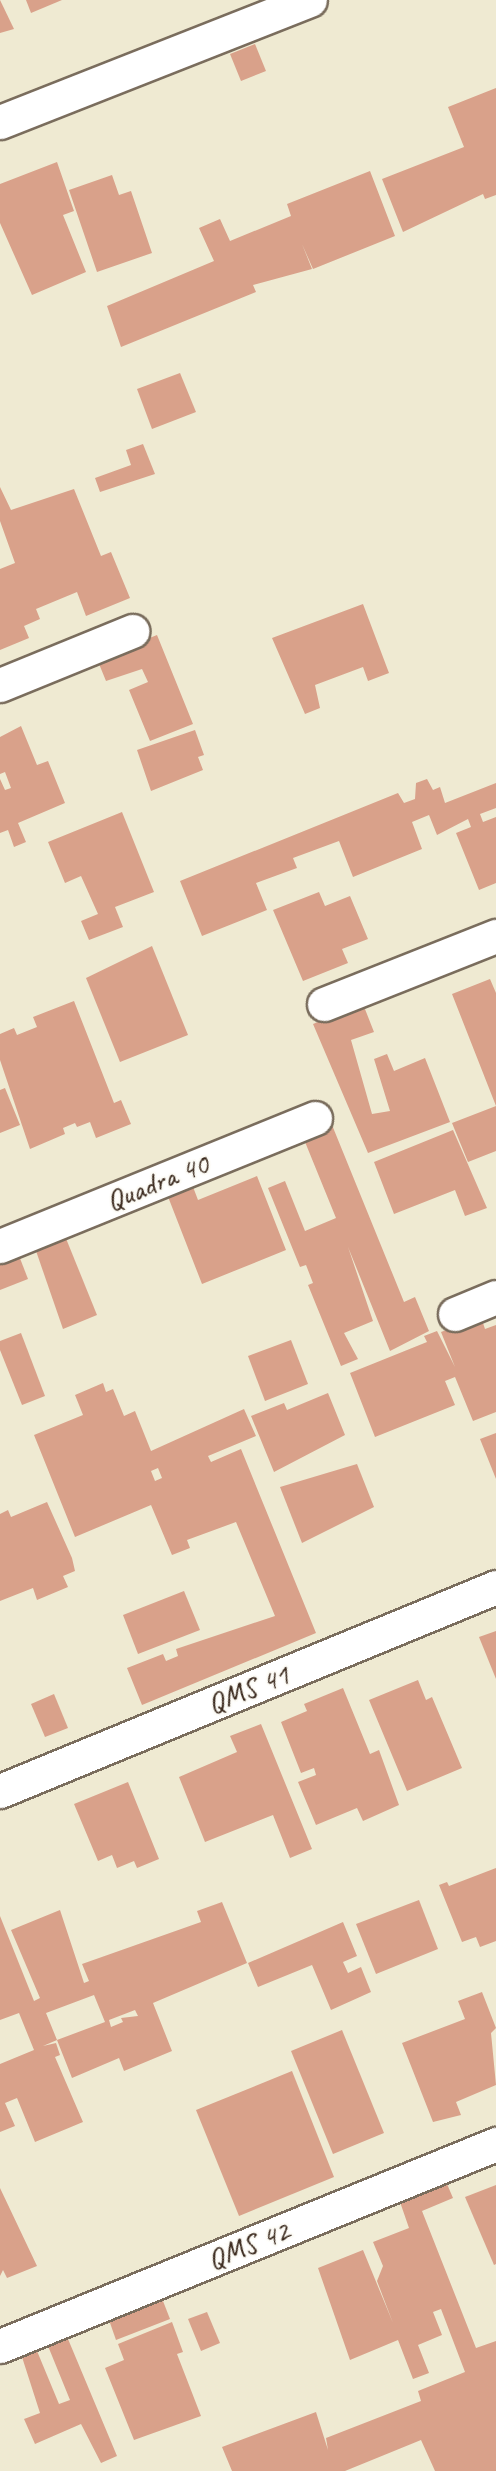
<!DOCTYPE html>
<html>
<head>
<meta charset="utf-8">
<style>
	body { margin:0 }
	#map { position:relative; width:496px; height:2471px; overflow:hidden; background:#efead2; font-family:Caveat,sans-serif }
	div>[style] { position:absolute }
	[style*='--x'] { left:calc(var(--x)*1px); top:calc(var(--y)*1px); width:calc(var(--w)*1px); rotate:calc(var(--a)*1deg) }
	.building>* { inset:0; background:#d9a18a }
	.roads { filter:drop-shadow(2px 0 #7a6d5d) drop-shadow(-2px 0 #7a6d5d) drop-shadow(0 2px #7a6d5d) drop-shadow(0 -2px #7a6d5d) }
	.minor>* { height:33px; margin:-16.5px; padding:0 16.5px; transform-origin:16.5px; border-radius:16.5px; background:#fff }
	span { translate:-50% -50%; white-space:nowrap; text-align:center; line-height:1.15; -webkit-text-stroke:4.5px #fdfcf7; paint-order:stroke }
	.street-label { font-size:30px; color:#3b2a1e }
</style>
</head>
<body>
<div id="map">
	<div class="building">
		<i style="clip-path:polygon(0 0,14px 29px,0 33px)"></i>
		<i style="clip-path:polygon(26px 0,62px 0,31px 13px)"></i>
		<i style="clip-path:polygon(255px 44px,266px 71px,241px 81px,230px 54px)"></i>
		<i style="clip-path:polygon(496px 88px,496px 195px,485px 199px,483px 194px,403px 232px,382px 179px,464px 147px,448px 107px)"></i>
		<i style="clip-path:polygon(57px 162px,74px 211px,63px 215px,86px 272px,32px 295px,0 223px,0 184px)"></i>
		<i style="clip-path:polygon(370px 171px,395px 236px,313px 269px,302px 244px,312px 269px,253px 285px,256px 292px,121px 347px,107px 306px,214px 261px,199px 228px,220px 219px,230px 241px,291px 216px,287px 204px)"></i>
		<i style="clip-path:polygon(112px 175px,119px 195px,131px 191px,152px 253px,97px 272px,69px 190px)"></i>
		<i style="clip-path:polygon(180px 373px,196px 412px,152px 429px,137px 389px)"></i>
		<i style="clip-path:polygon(143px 444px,155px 474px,100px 492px,95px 478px,131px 465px,126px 450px)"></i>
		<i style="clip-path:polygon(0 487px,11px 510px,74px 489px,101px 556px,111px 552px,130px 598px,86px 616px,77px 592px,36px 609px,40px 619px,24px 626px,29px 638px,0 650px,0 569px,15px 563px,0 521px)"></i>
		<i style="clip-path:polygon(363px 604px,389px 673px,368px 681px,363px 667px,315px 685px,320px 708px,305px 714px,272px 638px)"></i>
		<i style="clip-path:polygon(157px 635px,193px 724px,150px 741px,129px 690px,148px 682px,142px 669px,106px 681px,97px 659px)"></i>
		<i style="clip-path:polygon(21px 726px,37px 765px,48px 761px,65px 803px,18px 823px,26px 842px,14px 847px,8px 830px,0 833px,0 779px,5px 790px,11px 788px,5px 772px,0 774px,0 737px)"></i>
		<i style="clip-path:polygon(195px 730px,204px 755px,198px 757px,203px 770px,151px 791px,137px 750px)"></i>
		<i style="clip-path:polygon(427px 779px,433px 790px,440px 787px,445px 803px,496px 783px,496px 808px,480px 814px,483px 822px,496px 817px,496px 883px,479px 890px,456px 833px,471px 827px,468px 819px,437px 835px,429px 815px,412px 822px,422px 849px,353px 877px,339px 841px,293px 858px,297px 868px,256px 883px,267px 910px,202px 936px,180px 881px,398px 793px,404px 803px,415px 799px,416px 783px)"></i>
		<i style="clip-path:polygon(122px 812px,154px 892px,115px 907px,123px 927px,89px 940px,81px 921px,98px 914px,81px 876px,65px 883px,48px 842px)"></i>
		<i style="clip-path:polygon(319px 892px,325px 906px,350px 896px,368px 939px,342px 949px,348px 963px,303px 981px,273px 910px)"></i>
		<i style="clip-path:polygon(152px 946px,188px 1035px,120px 1062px,86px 978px)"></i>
		<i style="clip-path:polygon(490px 979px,496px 993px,496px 1151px,468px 1162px,452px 1123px,496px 1106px,452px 994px)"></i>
		<i style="clip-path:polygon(74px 1001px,114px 1103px,121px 1100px,131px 1124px,96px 1138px,90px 1122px,77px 1127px,75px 1123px,63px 1128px,65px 1134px,30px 1149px,0 1060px,0 1034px,14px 1028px,17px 1035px,37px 1027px,33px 1017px)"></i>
		<i style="clip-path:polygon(363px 1004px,374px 1032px,351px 1040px,372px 1114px,390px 1111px,374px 1059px,387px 1054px,394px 1071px,425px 1058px,450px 1122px,368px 1153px,313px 1024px)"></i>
		<i style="clip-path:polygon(5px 1088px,20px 1125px,0 1133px,0 1090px)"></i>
		<i style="clip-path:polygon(332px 1125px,404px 1302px,415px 1297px,429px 1331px,390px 1351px,348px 1247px,373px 1321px,344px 1333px,358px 1359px,341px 1366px,308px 1285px,313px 1283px,306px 1265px,300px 1267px,268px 1188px,285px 1181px,305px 1231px,336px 1218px,303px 1137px)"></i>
		<i style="clip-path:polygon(453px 1130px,487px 1208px,465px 1216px,455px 1190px,394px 1214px,374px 1162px)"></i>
		<i style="clip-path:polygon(257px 1176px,286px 1250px,202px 1284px,165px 1189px,190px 1179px,198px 1200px)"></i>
		<i style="clip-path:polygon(65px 1236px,97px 1315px,63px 1329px,35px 1248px)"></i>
		<i style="clip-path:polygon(16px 1248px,28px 1279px,0 1290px,0 1255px)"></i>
		<i style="clip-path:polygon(481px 1317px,485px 1329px,496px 1325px,496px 1412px,473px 1421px,455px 1377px,445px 1381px,455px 1405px,375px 1437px,350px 1373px,427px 1342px,424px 1336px,437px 1331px,455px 1367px,441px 1332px)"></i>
		<i style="clip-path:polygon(21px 1333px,45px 1396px,22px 1405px,0 1350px,0 1341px)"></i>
		<i style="clip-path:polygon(291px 1340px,308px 1384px,265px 1401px,248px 1356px)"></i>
		<i style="clip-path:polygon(evenodd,103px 1383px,106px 1392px,113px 1389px,124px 1416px,135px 1411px,151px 1451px,244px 1409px,256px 1436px,208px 1456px,211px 1462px,241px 1449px,316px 1633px,142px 1705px,127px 1668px,163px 1654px,166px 1661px,178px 1656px,176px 1649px,275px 1616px,236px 1522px,187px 1540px,190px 1548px,172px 1555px,151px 1505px,75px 1537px,34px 1435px,83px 1415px,75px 1395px,103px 1383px,158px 1468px,162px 1478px,155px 1481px,151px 1471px,158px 1468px)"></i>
		<i style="clip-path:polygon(328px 1393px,345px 1435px,274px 1472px,251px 1416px,284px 1403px,287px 1410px)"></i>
		<i style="clip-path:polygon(496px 1433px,496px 1479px,480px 1439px)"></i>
		<i style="clip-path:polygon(357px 1464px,374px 1507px,302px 1543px,280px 1487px)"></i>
		<i style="clip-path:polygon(47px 1502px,72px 1558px,75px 1571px,63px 1576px,68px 1587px,37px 1600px,33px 1588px,0 1601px,0 1514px,8px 1510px,11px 1517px)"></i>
		<i style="clip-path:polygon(184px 1591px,200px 1630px,138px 1654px,123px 1615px)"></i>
		<i style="clip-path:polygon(496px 1631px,496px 1679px,479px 1637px)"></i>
		<i style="clip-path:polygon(418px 1680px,426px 1700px,432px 1697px,462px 1768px,407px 1791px,369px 1700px)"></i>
		<i style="clip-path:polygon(343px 1688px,370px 1754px,379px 1750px,399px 1805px,363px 1821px,357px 1808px,316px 1825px,298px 1782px,316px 1775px,314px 1768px,301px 1773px,281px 1722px,307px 1711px,304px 1704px)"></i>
		<i style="clip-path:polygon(54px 1694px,68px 1728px,45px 1737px,31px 1704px)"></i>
		<i style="clip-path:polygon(261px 1724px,312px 1849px,290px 1858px,273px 1815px,205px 1842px,179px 1777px,237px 1752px,230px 1736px)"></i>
		<i style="clip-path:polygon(128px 1782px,159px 1859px,137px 1868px,134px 1861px,117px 1868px,112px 1855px,98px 1861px,74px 1804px)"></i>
		<i style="clip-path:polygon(496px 1868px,496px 1941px,480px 1947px,476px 1937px,462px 1942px,439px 1885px,447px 1882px,449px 1886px)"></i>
		<i style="clip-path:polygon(419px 1900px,438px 1949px,376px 1974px,356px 1924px)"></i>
		<i style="clip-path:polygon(evenodd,222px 1902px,247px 1963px,153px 2003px,172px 2051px,124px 2071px,119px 2058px,72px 2078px,57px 2040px,43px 2046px,56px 2043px,60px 2055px,55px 2057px,83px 2122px,35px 2142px,17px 2098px,5px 2103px,15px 2126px,0 2132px,0 2064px,34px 2050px,19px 2013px,0 2020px,0 1916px,34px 2001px,40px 1998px,11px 1930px,60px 1910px,84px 1983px,89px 1981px,82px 1964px,201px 1922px,197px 1911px,222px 1902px,94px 1995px,105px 2022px,57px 2040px,46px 2013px,94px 1995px,222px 1902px,135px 2010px,138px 2016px,121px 2018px,123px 2022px,111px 2027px,109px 2020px,135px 2010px)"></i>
		<i style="clip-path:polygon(343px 1922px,357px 1956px,343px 1962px,348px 1973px,361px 1967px,371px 1992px,331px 2010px,312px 1965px,258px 1987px,248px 1963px)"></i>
		<i style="clip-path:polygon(482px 1992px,496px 2028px,491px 2033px,496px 2085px,456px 2102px,461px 2115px,433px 2122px,402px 2043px,465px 2019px,458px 2001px)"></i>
		<i style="clip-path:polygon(342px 2030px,384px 2133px,333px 2154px,291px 2051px)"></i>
		<i style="clip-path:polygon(292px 2071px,334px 2177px,239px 2216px,196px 2110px)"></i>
		<i style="clip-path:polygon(447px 2184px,453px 2198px,422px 2211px,476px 2348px,496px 2341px,496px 2471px,435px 2471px,421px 2440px,345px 2471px,232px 2471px,222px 2447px,316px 2412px,328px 2450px,326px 2438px,421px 2401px,418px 2391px,465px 2372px,441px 2309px,433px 2312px,442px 2335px,418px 2345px,429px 2373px,413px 2379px,398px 2340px,350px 2360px,318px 2268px,363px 2250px,393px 2323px,377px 2281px,383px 2266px,373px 2242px,409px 2228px,400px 2202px)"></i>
		<i style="clip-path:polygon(496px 2185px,496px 2264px,494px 2265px,465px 2197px)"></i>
		<i style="clip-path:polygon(0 2188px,37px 2266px,7px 2278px,3px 2270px,0 2276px)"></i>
		<i style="clip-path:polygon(163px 2301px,170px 2319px,116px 2340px,109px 2320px)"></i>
		<i style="clip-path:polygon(207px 2312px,220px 2343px,201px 2351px,188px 2319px)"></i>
		<i style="clip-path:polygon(172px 2322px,183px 2352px,177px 2354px,201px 2416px,134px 2440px,105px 2368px,124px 2360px,118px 2344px)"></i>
		<i style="clip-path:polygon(68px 2339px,117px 2456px,101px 2463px,81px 2424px,35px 2444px,24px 2419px,40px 2413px,22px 2357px,37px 2351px,59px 2404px,70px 2400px,48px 2346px)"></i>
	</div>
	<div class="roads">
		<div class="minor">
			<i style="--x:0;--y:122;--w:333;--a:-21.5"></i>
			<i style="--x:0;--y:685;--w:143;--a:-22.2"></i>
			<i style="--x:324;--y:1004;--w:185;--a:-21.6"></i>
			<i style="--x:0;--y:1246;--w:340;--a:-22.1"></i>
			<i style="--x:455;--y:1314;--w:44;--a:-22.5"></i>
			<i style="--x:0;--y:1791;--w:536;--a:-22.36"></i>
			<i style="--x:0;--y:2346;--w:536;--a:-22.16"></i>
		</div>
	</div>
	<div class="street-label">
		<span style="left:157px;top:1182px;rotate:-22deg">Quadra 40</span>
		<span style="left:248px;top:1689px;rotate:-22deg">QMS 41</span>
		<span style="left:248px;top:2245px;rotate:-22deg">QMS 42</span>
	</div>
</div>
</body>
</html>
